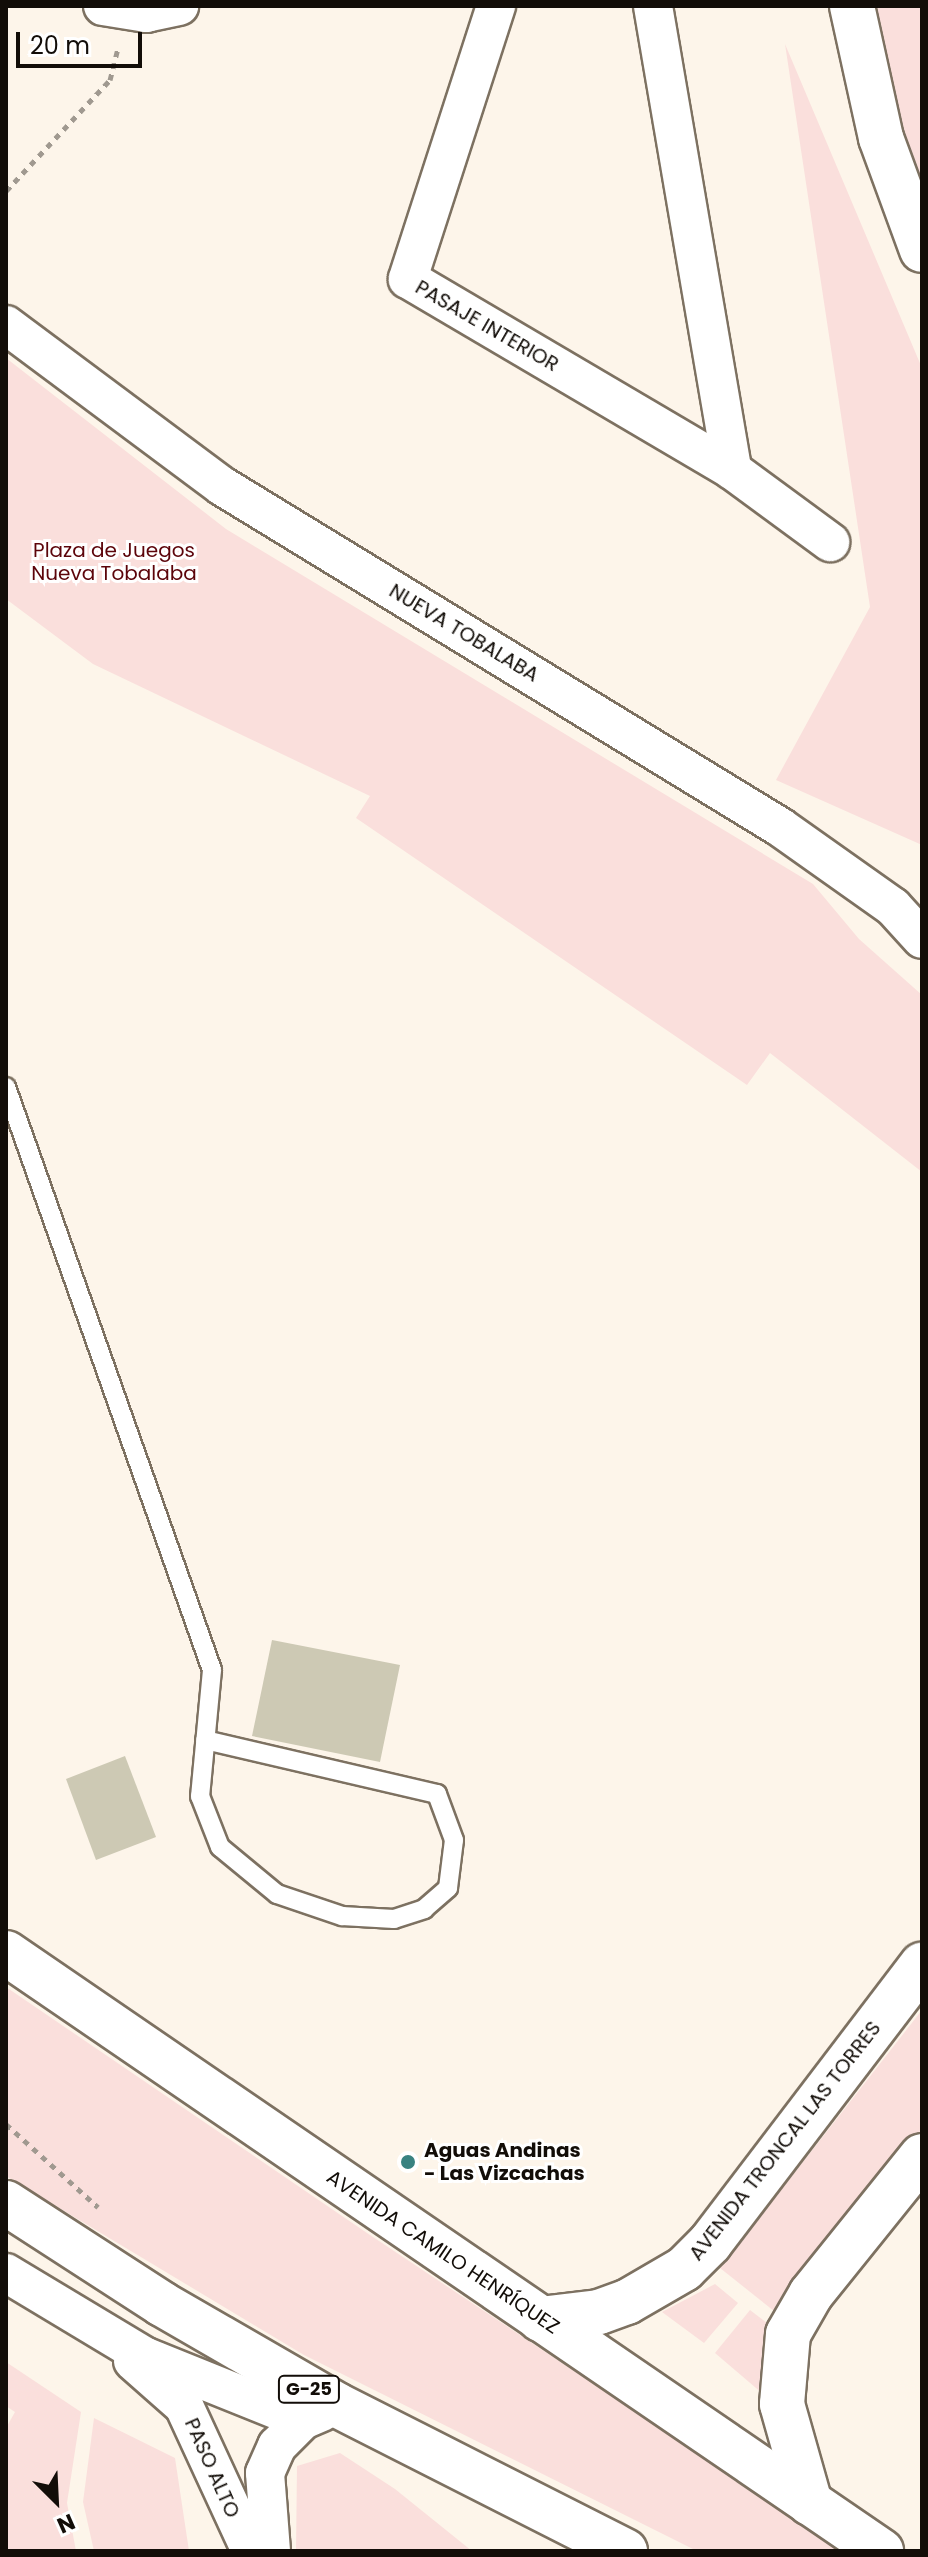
<!DOCTYPE html>
<html>
<head>
<meta charset="utf-8">
<style>
	body { margin:0 }
	#map { position:relative; width:928px; height:2557px; overflow:hidden; background:#fdf5ea; font-family:Poppins,sans-serif }
	div>[style] { position:absolute }
	[style*='--x'] { left:calc(var(--x)*1px); top:calc(var(--y)*1px); width:calc(var(--w)*1px); rotate:calc(var(--a)*1deg) }
	.green>* { inset:0; background:#fadfdc }
	.building>* { inset:0; background:#cdc9b4 }
	.path>* { height:5px; margin-top:-2.5px; transform-origin:0; background:repeating-linear-gradient(90deg,#a09990 0 6px,transparent 0 12px) }
	.roads { filter:drop-shadow(2px 0 #7d7161) drop-shadow(-2px 0 #7d7161) drop-shadow(0 2px #7d7161) drop-shadow(0 -2px #7d7161) }
	.service>* { height:18px; margin:-9px; padding:0 9px; transform-origin:9px; border-radius:9px; background:#fff }
	.minor>* { height:38px; margin:-19px; padding:0 19px; transform-origin:19px; border-radius:19px; background:#fff }
	.tertiary>* { height:44px; margin:-22px; padding:0 22px; transform-origin:22px; border-radius:22px; background:#fff }
	.primary>* { height:44px; margin:-22px; padding:0 22px; transform-origin:22px; border-radius:22px; background:#fff }
	.dots>* { width:22px; height:22px; translate:-50% -50%; box-sizing:border-box; border:4px solid #fff; border-radius:50% }
	span { translate:-50% -50%; white-space:nowrap; text-align:center; line-height:1.15; -webkit-text-stroke:6px #fff; paint-order:stroke }
	.shield-label span { padding:2px 6px; background:#fff; border:2px solid; border-radius:6px; -webkit-text-stroke-width:0 }
	.shield-label { font-size:18px; color:#120d08; font-weight:700 }
	.street-label { font-size:20px; color:#120d08 }
	.park-label { font-size:20px; color:#5c040a }
	.poi-label { font-size:20px; color:#120d08; font-weight:700 }
	.left { translate:0 -50%; text-align:left }
	.frame { position:absolute; inset:0; border:8px solid #120d08; pointer-events:none }
	.north { position:absolute; left:16px; top:2461px; width:80px; height:80px; -webkit-text-stroke:6px #fff; paint-order:stroke; rotate:156deg; font-size:22px; font-weight:700; line-height:32px; text-align:center; color:#120d08 }
	.north::after { content:''; display:block; margin:auto; width:28px; height:36px; background:#120d08; clip-path:polygon(50% 0,100% 100%,50% 72%,0 100%) }
	.scale { position:absolute; left:16px; top:32px; width:126px; height:36px; box-sizing:border-box; border:4px solid #120d08; border-top:0; padding-left:10px; font-size:24px; line-height:28px; white-space:nowrap; color:#120d08; -webkit-text-stroke:6px #fff; paint-order:stroke }
</style>
</head>
<body>
<div id="map">
	<div class="green">
		<i style="clip-path:polygon(868px 6px,922px 6px,922px 202px,886px 101px)"></i>
		<i style="clip-path:polygon(785px 44px,922px 368px,922px 845px,776px 780px,870px 607px)"></i>
		<i style="clip-path:polygon(6px 358px,226px 529px,813px 884px,859px 939px,922px 995px,922px 1172px,770px 1053px,747px 1085px,356px 818px,370px 796px,93px 664px,6px 599px)"></i>
		<i style="clip-path:polygon(6px 1987px,367px 2233px,844px 2551px,697px 2551px,304px 2355px,6px 2176px)"></i>
		<i style="clip-path:polygon(922px 2010px,922px 2131px,774px 2311px,720px 2268px)"></i>
		<i style="clip-path:polygon(715px 2284px,738px 2303px,704px 2343px,662px 2312px)"></i>
		<i style="clip-path:polygon(750px 2310px,767px 2323px,763px 2394px,715px 2353px)"></i>
		<i style="clip-path:polygon(6px 2362px,81px 2412px,67px 2503px,76px 2551px,6px 2551px,6px 2428px,15px 2412px,6px 2406px)"></i>
		<i style="clip-path:polygon(94px 2418px,175px 2458px,189px 2551px,94px 2551px,83px 2502px)"></i>
		<i style="clip-path:polygon(340px 2453px,395px 2489px,472px 2551px,296px 2551px,297px 2466px)"></i>
	</div>
	<div class="building">
		<i style="clip-path:polygon(272px 1640px,400px 1665px,380px 1762px,252px 1736px)"></i>
		<i style="clip-path:polygon(125px 1756px,156px 1837px,96px 1860px,66px 1779px)"></i>
	</div>
	<div class="path">
		<i style="--x:6;--y:191;--w:152;--a:-46.9"></i>
		<i style="--x:110;--y:80;--w:33;--a:-76"></i>
		<i style="--x:6;--y:2124;--w:124;--a:42.1"></i>
	</div>
	<div class="roads">
		<div class="service">
			<i style="--x:6;--y:1087;--w:618;--a:70.54"></i>
			<i style="--x:212;--y:1670;--w:127;--a:95.4"></i>
			<i style="--x:200;--y:1796;--w:55;--a:68.6"></i>
			<i style="--x:220;--y:1847;--w:74;--a:39.5"></i>
			<i style="--x:277;--y:1894;--w:69;--a:18.7"></i>
			<i style="--x:342;--y:1916;--w:52;--a:3.3"></i>
			<i style="--x:394;--y:1919;--w:32;--a:-18"></i>
			<i style="--x:424;--y:1909;--w:32;--a:-41"></i>
			<i style="--x:448;--y:1888;--w:48;--a:-82.9"></i>
			<i style="--x:454;--y:1840;--w:49;--a:-110.3"></i>
			<i style="--x:437;--y:1794;--w:238;--a:-166.9"></i>
		</div>
		<div class="minor">
			<i style="--x:103;--y:6;--w:44;--a:9.2"></i>
			<i style="--x:146;--y:13;--w:34;--a:-12"></i>
			<i style="--x:496;--y:6;--w:287;--a:107.9"></i>
			<i style="--x:408;--y:279;--w:376;--a:30.5"></i>
			<i style="--x:732;--y:470;--w:122;--a:36.3"></i>
			<i style="--x:653;--y:6;--w:471;--a:80.3"></i>
			<i style="--x:6;--y:325;--w:269;--a:36.7"></i>
			<i style="--x:222;--y:486;--w:654;--a:31.43"></i>
			<i style="--x:780;--y:827;--w:138;--a:35.3"></i>
			<i style="--x:893;--y:907;--w:43;--a:47.8"></i>
			<i style="--x:6;--y:2273;--w:163;--a:31"></i>
			<i style="--x:146;--y:2357;--w:169;--a:21.9"></i>
			<i style="--x:133;--y:2361;--w:68;--a:41.4"></i>
			<i style="--x:184;--y:2406;--w:160;--a:65.2"></i>
			<i style="--x:271;--y:2551;--w:78;--a:-94.4"></i>
			<i style="--x:265;--y:2473;--w:30;--a:-66"></i>
			<i style="--x:277;--y:2446;--w:37;--a:-45"></i>
			<i style="--x:303;--y:2420;--w:21;--a:-23"></i>
		</div>
		<div class="tertiary">
			<i style="--x:852;--y:6;--w:135;--a:77.6"></i>
			<i style="--x:881;--y:138;--w:119;--a:69.9"></i>
			<i style="--x:540;--y:2319;--w:59;--a:-6.8"></i>
			<i style="--x:599;--y:2312;--w:30;--a:-20"></i>
			<i style="--x:627;--y:2302;--w:66;--a:-30.1"></i>
			<i style="--x:684;--y:2269;--w:37;--a:-45"></i>
			<i style="--x:710;--y:2243;--w:350;--a:-52.7"></i>
			<i style="--x:810;--y:2503;--w:103;--a:-105.8"></i>
			<i style="--x:782;--y:2404;--w:70;--a:-85.1"></i>
			<i style="--x:788;--y:2334;--w:46;--a:-60.1"></i>
			<i style="--x:811;--y:2294;--w:177;--a:-51.2"></i>
		</div>
		<div class="primary">
			<i style="--x:6;--y:1953;--w:1060;--a:34.35"></i>
			<i style="--x:6;--y:2203;--w:186;--a:32.9"></i>
			<i style="--x:162;--y:2304;--w:202;--a:30"></i>
			<i style="--x:337;--y:2405;--w:323;--a:26.9"></i>
		</div>
	</div>
	<div class="dots">
		<i style="left:408px;top:2162px;background:#398280"></i>
	</div>
	<div class="shield-label">
		<span style="left:309px;top:2389px">G-25</span>
	</div>
	<div class="street-label">
		<span style="left:487px;top:326px;rotate:30deg">PASAJE INTERIOR</span>
		<span style="left:464px;top:633px;rotate:31deg">NUEVA TOBALABA</span>
		<span style="left:785px;top:2141px;rotate:-52deg">AVENIDA TRONCAL LAS TORRES</span>
		<span style="left:443px;top:2252px;rotate:34deg">AVENIDA CAMILO HENRÍQUEZ</span>
		<span style="left:212px;top:2468px;rotate:66deg">PASO ALTO</span>
	</div>
	<div class="park-label">
		<span style="left:114px;top:562px">Plaza de Juegos<br>Nueva Tobalaba</span>
	</div>
	<div class="poi-label">
		<span class="left" style="left:424px;top:2162px">Aguas Andinas<br>- Las Vizcachas</span>
	</div>
	<div class="frame"></div>
	<div class="north">N</div>
	<div class="scale">20 m</div>
</div>
</body>
</html>
